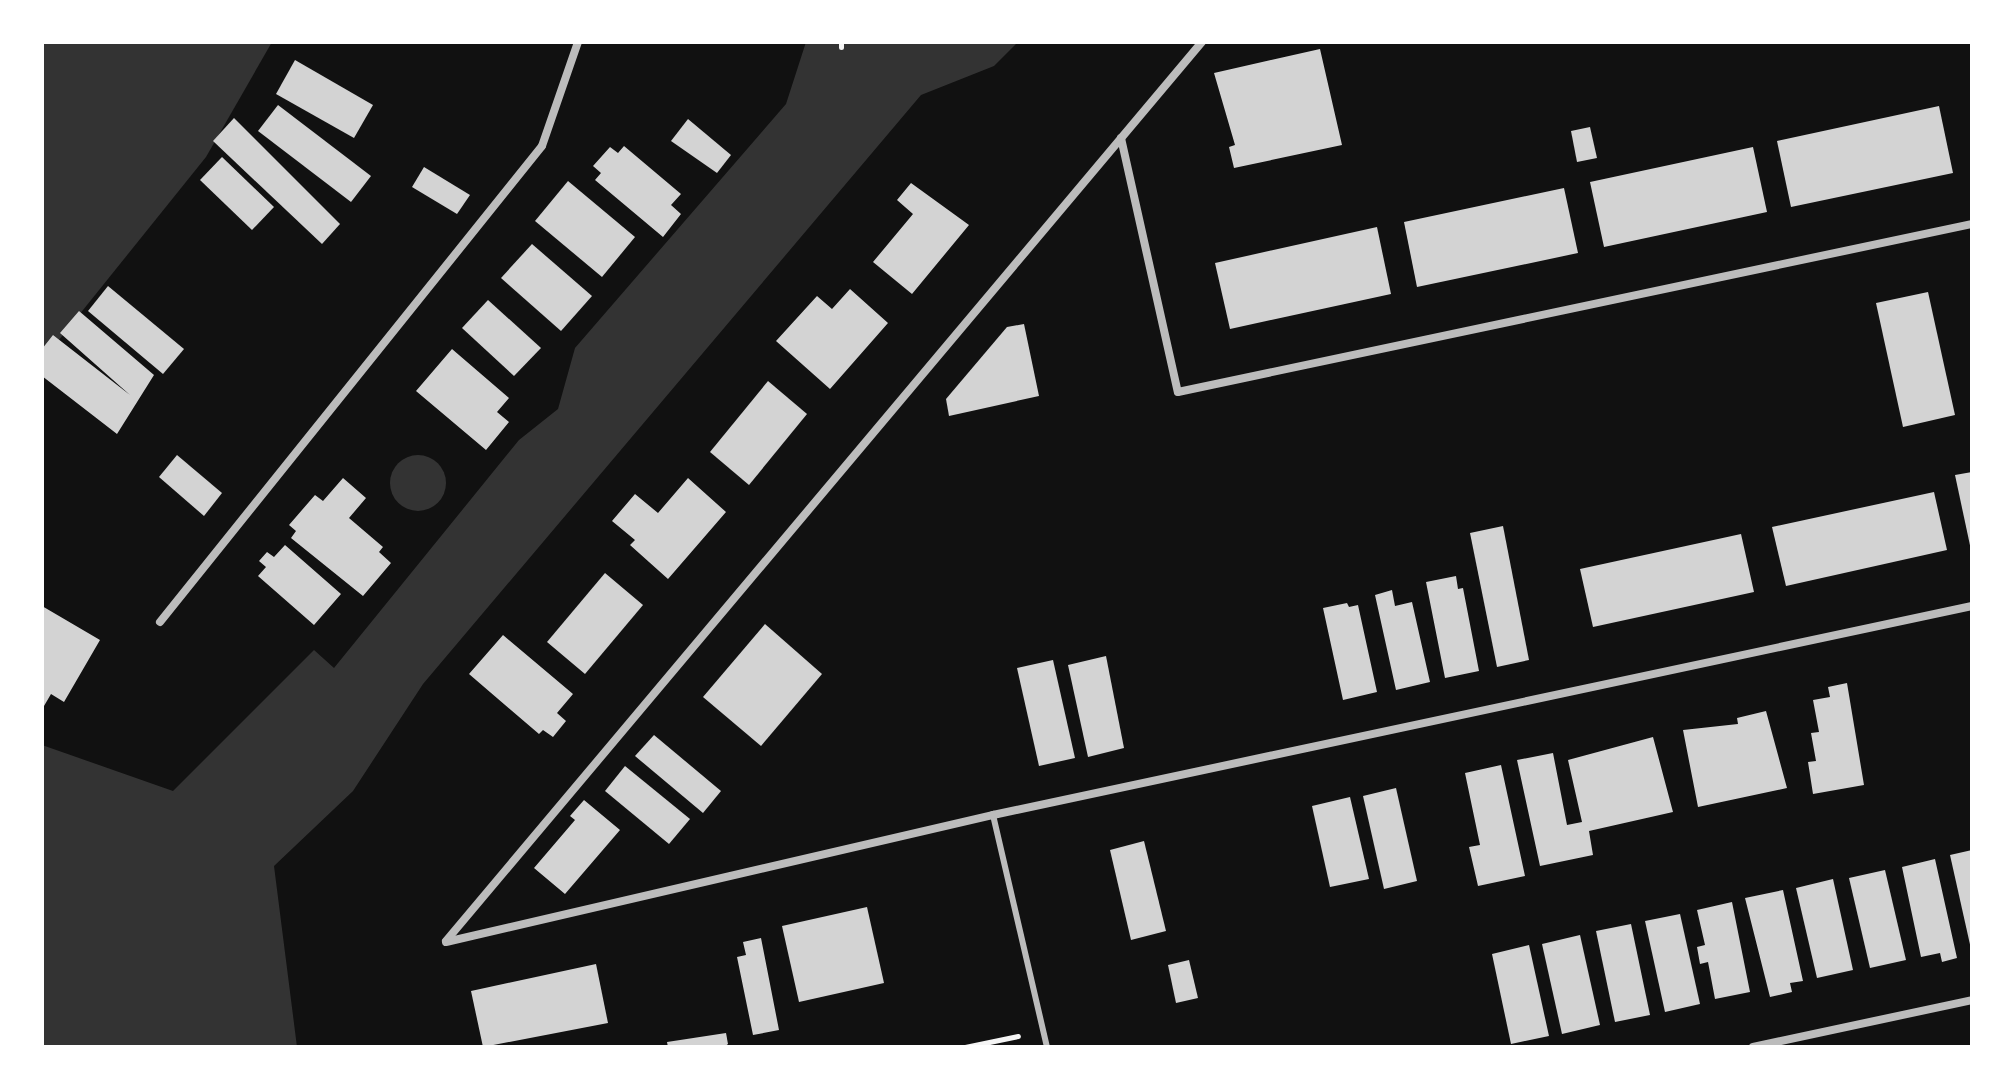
<!DOCTYPE html>
<html>
<head>
<meta charset="utf-8">
<style>
	body { margin:0 }
	#map { position:relative; width:2014px; height:1089px; overflow:hidden; background:#111; font-family:Barlow,sans-serif }
	div>[style] { position:absolute }
	[style*='--x'] { left:calc(var(--x)*1px); top:calc(var(--y)*1px); width:calc(var(--w)*1px); rotate:calc(var(--a)*1deg) }
	.water>* { inset:0; background:#333 }
	.round { border-radius:50% }
	.building>* { inset:0; background:#d3d3d3 }
	.path>* { height:5px; margin:-2.5px; padding:0 2.5px; transform-origin:2.5px; border-radius:2.5px; background:#f5f5f5 }
	.service>* { height:6px; margin:-3px; padding:0 3px; transform-origin:3px; border-radius:3px; background:#bcbcbc }
	.minor>* { height:8px; margin:-4px; padding:0 4px; transform-origin:4px; border-radius:4px; background:#bcbcbc }
	span { translate:-50% -50%; white-space:nowrap; text-align:center; line-height:1.15; -webkit-text-stroke:8px #fff; paint-order:stroke }
	.frame { position:absolute; inset:0; border:44px solid #fff; pointer-events:none }
</style>
</head>
<body>
<div id="map">
	<div class="water">
		<i style="clip-path:polygon(42px 42px,272px 42px,206px 157px,42px 361px)"></i>
		<i style="clip-path:polygon(806px 42px,1018px 42px,994px 66px,921px 95px,423px 684px,353px 791px,274px 866px,297px 1047px,42px 1047px,42px 745px,173px 791px,314px 650px,334px 668px,519px 440px,558px 409px,575px 348px,786px 104px)"></i>
		<i class="round" style="left:390px;top:455px;width:56px;height:56px"></i>
	</div>
	<div class="building">
		<i style="clip-path:polygon(1320px 49px,1342px 145px,1234px 168px,1229px 147px,1235px 145px,1214px 73px)"></i>
		<i style="clip-path:polygon(295px 60px,373px 105px,354px 138px,276px 94px)"></i>
		<i style="clip-path:polygon(278px 105px,371px 176px,351px 202px,258px 131px)"></i>
		<i style="clip-path:polygon(1939px 106px,1953px 173px,1791px 207px,1777px 141px)"></i>
		<i style="clip-path:polygon(234px 118px,340px 224px,322px 244px,213px 141px)"></i>
		<i style="clip-path:polygon(688px 119px,731px 155px,717px 173px,671px 141px)"></i>
		<i style="clip-path:polygon(1590px 127px,1597px 158px,1577px 162px,1571px 131px)"></i>
		<i style="clip-path:polygon(624px 146px,681px 194px,671px 205px,681px 214px,663px 237px,595px 180px,601px 173px,593px 166px,610px 147px,618px 153px)"></i>
		<i style="clip-path:polygon(1753px 147px,1767px 212px,1604px 247px,1590px 182px)"></i>
		<i style="clip-path:polygon(222px 157px,274px 207px,252px 230px,200px 180px)"></i>
		<i style="clip-path:polygon(424px 167px,470px 195px,457px 214px,412px 187px)"></i>
		<i style="clip-path:polygon(568px 181px,635px 237px,602px 277px,535px 221px)"></i>
		<i style="clip-path:polygon(911px 183px,969px 225px,912px 294px,873px 262px,913px 214px,897px 200px)"></i>
		<i style="clip-path:polygon(1564px 188px,1578px 253px,1417px 287px,1404px 222px)"></i>
		<i style="clip-path:polygon(1377px 227px,1391px 294px,1230px 329px,1215px 263px)"></i>
		<i style="clip-path:polygon(532px 244px,592px 296px,561px 331px,501px 278px)"></i>
		<i style="clip-path:polygon(108px 286px,184px 349px,163px 374px,88px 311px)"></i>
		<i style="clip-path:polygon(850px 289px,888px 323px,830px 389px,776px 341px,817px 296px,832px 309px)"></i>
		<i style="clip-path:polygon(1928px 292px,1955px 415px,1903px 427px,1876px 303px)"></i>
		<i style="clip-path:polygon(488px 300px,541px 348px,514px 376px,462px 328px)"></i>
		<i style="clip-path:polygon(79px 311px,154px 375px,117px 434px,42px 376px,42px 349px,53px 335px,130px 395px,60px 333px)"></i>
		<i style="clip-path:polygon(1024px 324px,1039px 396px,949px 416px,946px 399px,1007px 327px)"></i>
		<i style="clip-path:polygon(452px 349px,509px 398px,497px 412px,509px 422px,486px 450px,416px 391px)"></i>
		<i style="clip-path:polygon(768px 381px,807px 414px,749px 485px,710px 452px)"></i>
		<i style="clip-path:polygon(177px 455px,222px 493px,204px 516px,159px 477px)"></i>
		<i style="clip-path:polygon(1972px 472px,1972px 550px,1971px 550px,1955px 475px)"></i>
		<i style="clip-path:polygon(343px 478px,366px 498px,349px 518px,383px 547px,379px 552px,391px 563px,363px 596px,291px 538px,296px 531px,289px 525px,315px 495px,323px 501px)"></i>
		<i style="clip-path:polygon(688px 478px,726px 512px,668px 579px,630px 545px,635px 540px,612px 521px,635px 494px,658px 513px)"></i>
		<i style="clip-path:polygon(1934px 492px,1947px 550px,1786px 586px,1772px 527px)"></i>
		<i style="clip-path:polygon(1503px 526px,1529px 660px,1497px 667px,1470px 533px)"></i>
		<i style="clip-path:polygon(1741px 534px,1754px 592px,1593px 627px,1580px 569px)"></i>
		<i style="clip-path:polygon(285px 545px,341px 594px,314px 625px,258px 576px,266px 567px,259px 561px,267px 552px,274px 557px)"></i>
		<i style="clip-path:polygon(605px 573px,643px 605px,585px 674px,547px 642px)"></i>
		<i style="clip-path:polygon(1456px 576px,1458px 589px,1463px 588px,1479px 671px,1445px 678px,1426px 582px)"></i>
		<i style="clip-path:polygon(1392px 590px,1395px 606px,1412px 602px,1430px 682px,1396px 690px,1375px 595px)"></i>
		<i style="clip-path:polygon(1347px 603px,1349px 607px,1358px 605px,1377px 692px,1343px 700px,1323px 608px)"></i>
		<i style="clip-path:polygon(42px 606px,100px 640px,64px 702px,51px 694px,44px 706px)"></i>
		<i style="clip-path:polygon(765px 624px,822px 674px,761px 746px,703px 697px)"></i>
		<i style="clip-path:polygon(503px 635px,573px 694px,557px 713px,566px 721px,553px 737px,543px 730px,539px 734px,469px 674px)"></i>
		<i style="clip-path:polygon(1106px 656px,1124px 748px,1088px 757px,1068px 665px)"></i>
		<i style="clip-path:polygon(1053px 660px,1075px 758px,1039px 766px,1017px 668px)"></i>
		<i style="clip-path:polygon(1847px 683px,1864px 785px,1813px 794px,1808px 762px,1816px 761px,1811px 733px,1819px 732px,1813px 700px,1830px 697px,1828px 687px)"></i>
		<i style="clip-path:polygon(1766px 711px,1787px 788px,1698px 807px,1683px 730px,1738px 724px,1737px 718px)"></i>
		<i style="clip-path:polygon(654px 735px,721px 791px,703px 813px,635px 756px)"></i>
		<i style="clip-path:polygon(1653px 737px,1673px 812px,1589px 831px,1593px 855px,1540px 866px,1517px 760px,1553px 753px,1567px 825px,1582px 822px,1568px 760px)"></i>
		<i style="clip-path:polygon(1501px 765px,1525px 876px,1478px 886px,1469px 847px,1480px 845px,1465px 773px)"></i>
		<i style="clip-path:polygon(625px 766px,690px 819px,669px 844px,605px 791px)"></i>
		<i style="clip-path:polygon(1396px 788px,1417px 881px,1384px 889px,1363px 796px)"></i>
		<i style="clip-path:polygon(1350px 797px,1369px 879px,1330px 887px,1312px 806px)"></i>
		<i style="clip-path:polygon(584px 800px,620px 830px,565px 894px,534px 868px,575px 820px,570px 816px)"></i>
		<i style="clip-path:polygon(1144px 841px,1166px 931px,1131px 940px,1110px 850px)"></i>
		<i style="clip-path:polygon(1972px 850px,1972px 949px,1971px 949px,1950px 855px)"></i>
		<i style="clip-path:polygon(1935px 859px,1957px 958px,1942px 962px,1940px 953px,1921px 957px,1902px 867px)"></i>
		<i style="clip-path:polygon(1885px 870px,1906px 960px,1870px 968px,1849px 878px)"></i>
		<i style="clip-path:polygon(1833px 879px,1853px 970px,1817px 978px,1796px 888px)"></i>
		<i style="clip-path:polygon(1783px 890px,1803px 981px,1790px 983px,1792px 992px,1770px 997px,1745px 898px)"></i>
		<i style="clip-path:polygon(1732px 902px,1750px 992px,1715px 999px,1708px 962px,1700px 964px,1697px 947px,1705px 945px,1697px 910px)"></i>
		<i style="clip-path:polygon(867px 907px,884px 983px,799px 1002px,782px 926px)"></i>
		<i style="clip-path:polygon(1680px 914px,1700px 1004px,1665px 1012px,1645px 921px)"></i>
		<i style="clip-path:polygon(1631px 924px,1650px 1015px,1615px 1022px,1596px 931px)"></i>
		<i style="clip-path:polygon(1580px 935px,1600px 1025px,1562px 1034px,1542px 944px)"></i>
		<i style="clip-path:polygon(761px 938px,779px 1030px,753px 1035px,737px 957px,746px 955px,743px 942px)"></i>
		<i style="clip-path:polygon(1529px 945px,1549px 1036px,1511px 1044px,1492px 954px)"></i>
		<i style="clip-path:polygon(1189px 960px,1198px 998px,1176px 1003px,1168px 965px)"></i>
		<i style="clip-path:polygon(596px 964px,608px 1023px,483px 1047px,471px 991px)"></i>
		<i style="clip-path:polygon(726px 1033px,728px 1044px,724px 1047px,668px 1047px,667px 1042px)"></i>
	</div>
	<div class="path">
		<i style="--x:841;--y:42;--w:5;--a:90"></i>
		<i style="--x:965;--y:1047;--w:54;--a:-11.7"></i>
	</div>
	<div class="service">
		<i style="--x:993;--y:815;--w:238;--a:76.9"></i>
	</div>
	<div class="minor">
		<i style="--x:1121;--y:138;--w:260;--a:77.4"></i>
		<i style="--x:1178;--y:392;--w:812;--a:-11.95"></i>
		<i style="--x:160;--y:622;--w:610;--a:-51.25"></i>
		<i style="--x:542;--y:146;--w:110;--a:-70.9"></i>
		<i style="--x:446;--y:941;--w:1175;--a:-49.94"></i>
		<i style="--x:446;--y:942;--w:562;--a:-13.07"></i>
		<i style="--x:993;--y:815;--w:1001;--a:-12.05"></i>
		<i style="--x:1753;--y:1047;--w:224;--a:-12.1"></i>
	</div>
	<div class="frame"></div>
</div>
</body>
</html>
